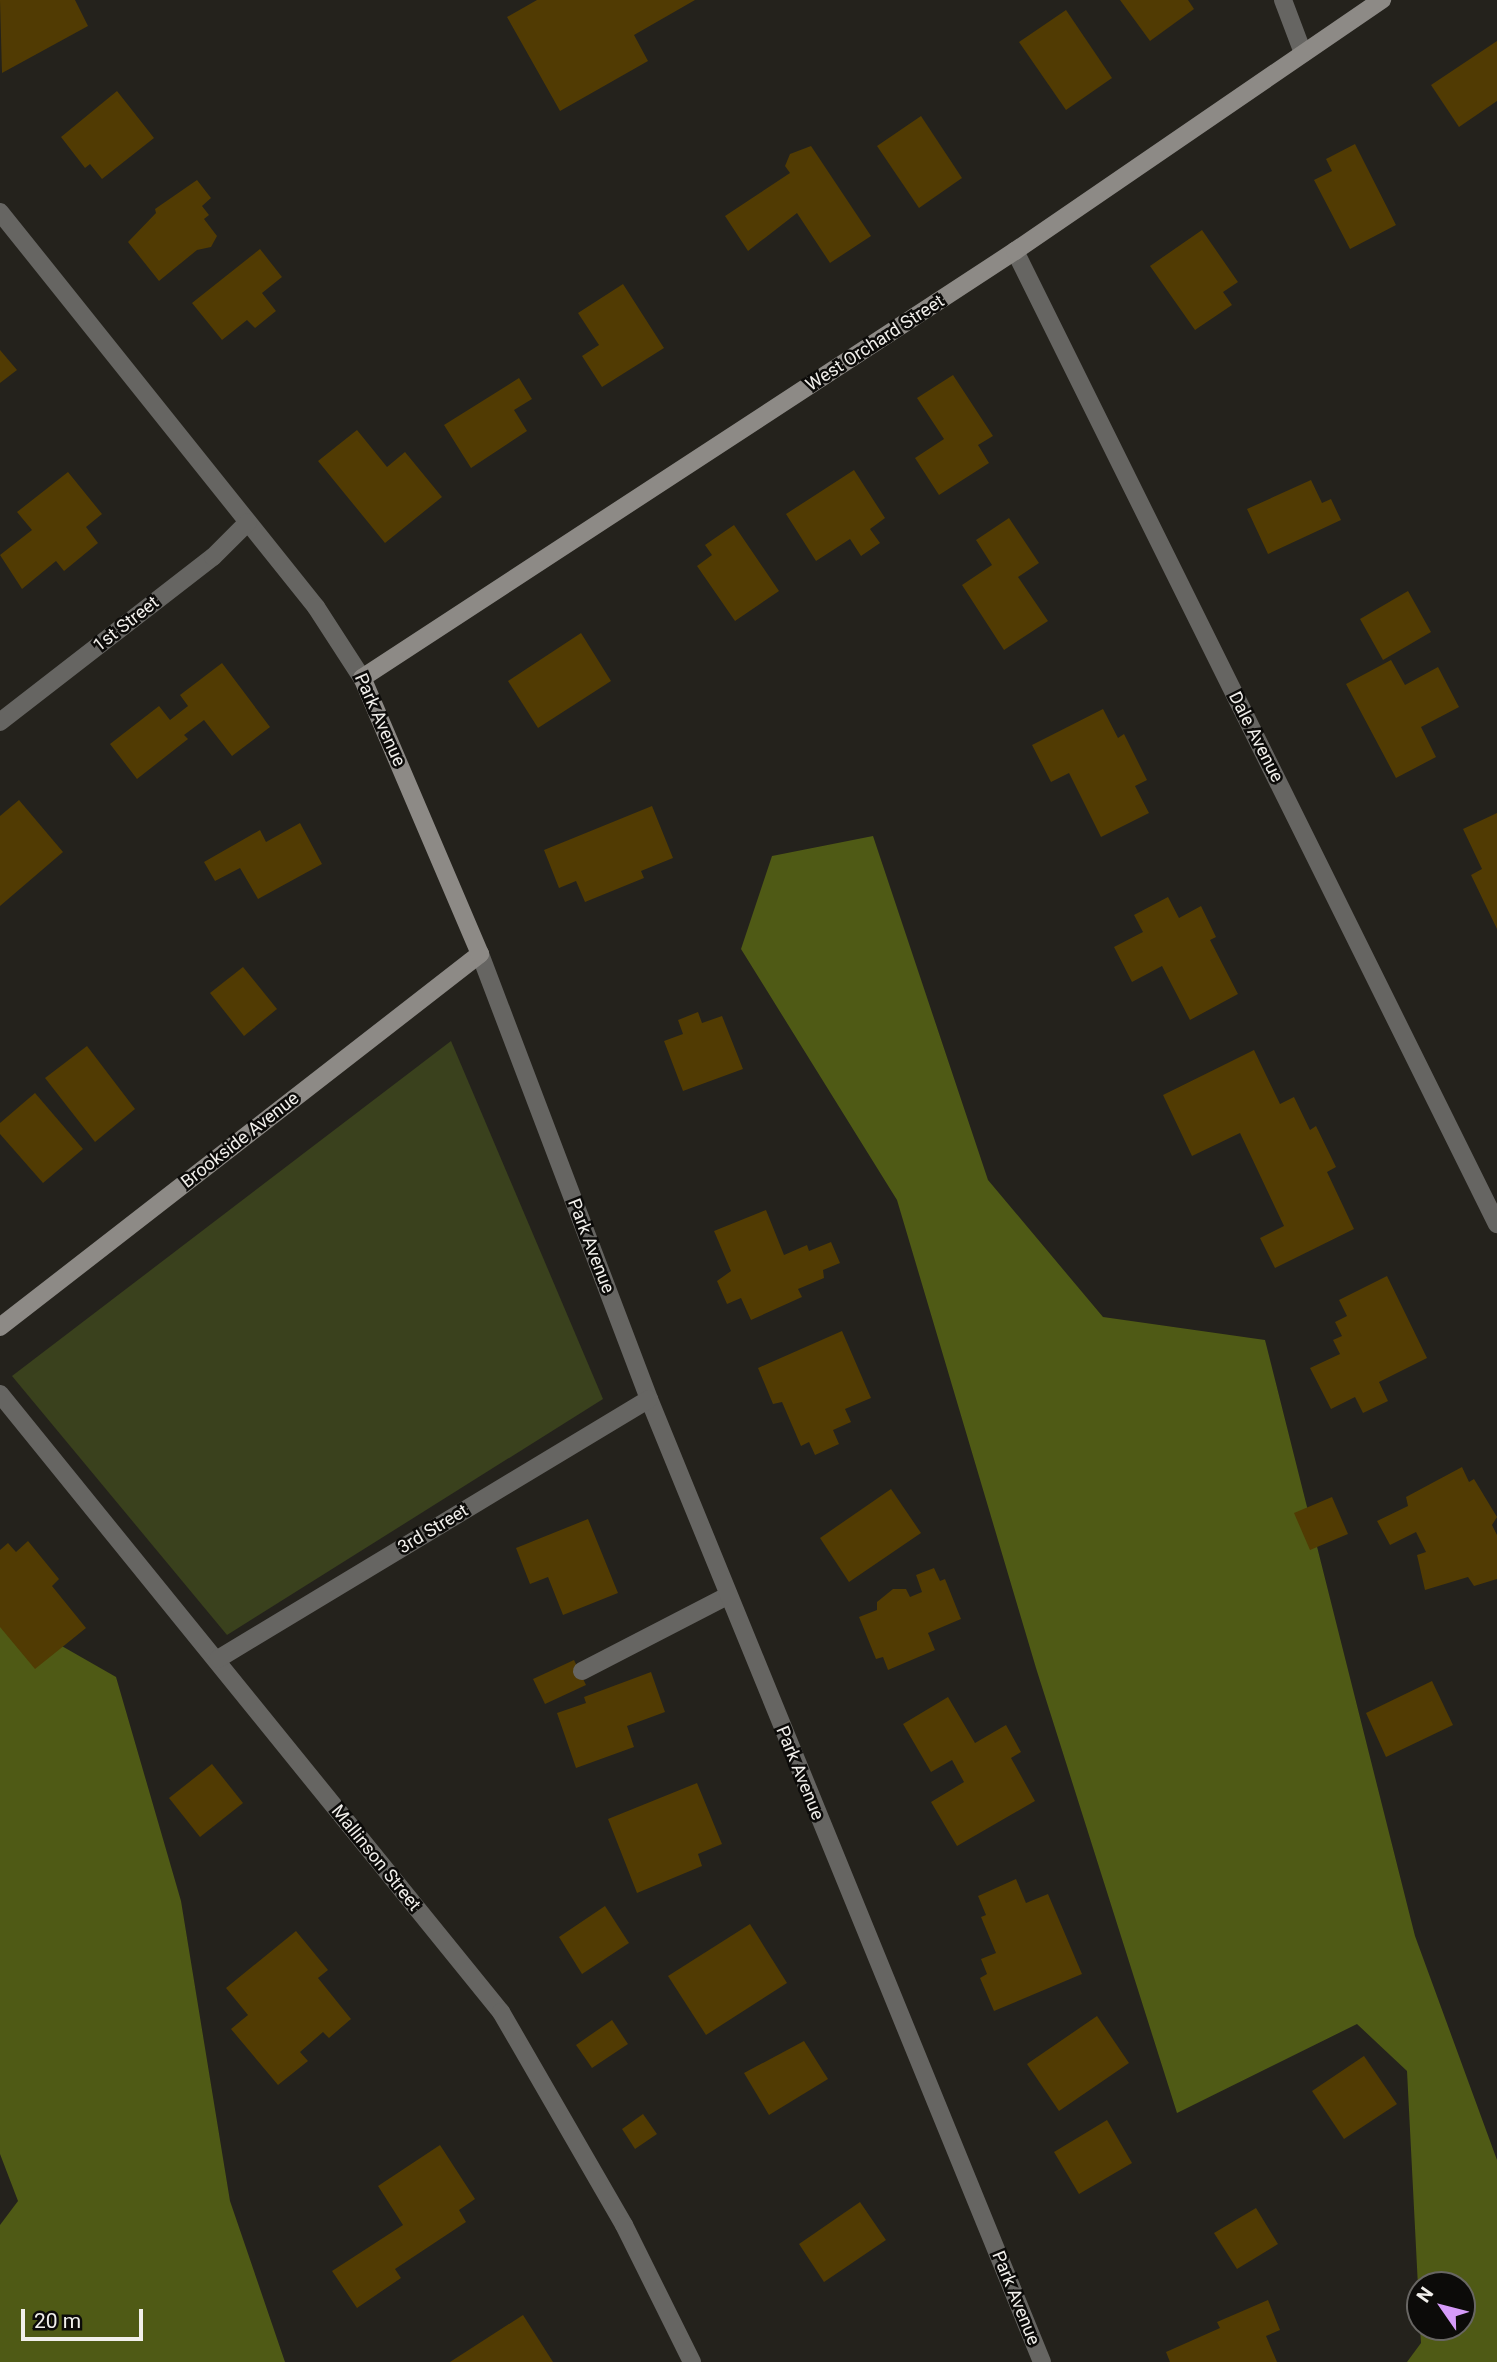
<!DOCTYPE html>
<html>
<head>
<meta charset="utf-8">
<style>
	body { margin:0 }
	#map { position:relative; width:1497px; height:2362px; overflow:hidden; background:#24221c; font-family:Roboto,sans-serif }
	div>[style] { position:absolute }
	[style*='--x'] { left:calc(var(--x)*1px); top:calc(var(--y)*1px); width:calc(var(--w)*1px); rotate:calc(var(--a)*1deg) }
	.green>* { inset:0; background:#3a411d }
	.forest>* { inset:0; background:#4f5a15 }
	.building>* { inset:0; background:#513b03 }
	.lane>* { height:18px; margin:-9px; padding:0 9px; transform-origin:9px; border-radius:9px; background:#666562 }
	.street>* { height:18px; margin:-9px; padding:0 9px; transform-origin:9px; border-radius:9px; background:#666562 }
	.secondary>* { height:18px; margin:-9px; padding:0 9px; transform-origin:9px; border-radius:9px; background:#8d8a86 }
	span { translate:-50% -50%; white-space:nowrap; text-align:center; line-height:1.15; -webkit-text-stroke:5px #0c0b09; paint-order:stroke }
	.street-label { font-size:18px; color:#f1efeb }
	.north { position:absolute; left:1406px; top:2271px; width:70px; height:70px; box-sizing:border-box; background:#0c0b09; border:2px solid #686663; border-radius:50%; rotate:305deg; font-size:19px; font-weight:700; line-height:28px; text-align:center; color:#f1efeb }
	.north::after { content:''; display:block; margin:auto; width:24px; height:32px; background:#d69bf9; clip-path:polygon(50% 0,100% 100%,50% 72%,0 100%) }
	.scale { position:absolute; left:21px; top:2309px; width:122px; height:32px; box-sizing:border-box; border:4px solid #f1efeb; border-top:0; padding-left:9px; font-size:21px; line-height:24px; white-space:nowrap; color:#f1efeb; -webkit-text-stroke:5px #0c0b09; paint-order:stroke }
</style>
</head>
<body>
<div id="map">
	<div class="green">
		<i style="clip-path:polygon(451px 1041px,603px 1399px,227px 1635px,12px 1376px)"></i>
	</div>
	<div class="forest">
		<i style="clip-path:polygon(873px 836px,988px 1180px,1103px 1317px,1265px 1340px,1415px 1936px,1497px 2160px,1497px 2362px,1407px 2362px,1421px 2343px,1420px 2327px,1462px 2327px,1462px 2285px,1420px 2285px,1420px 2326px,1407px 2071px,1357px 2024px,1177px 2113px,1036px 1668px,897px 1200px,741px 949px,772px 856px)"></i>
		<i style="clip-path:polygon(11px 1617px,116px 1677px,181px 1901px,230px 2201px,285px 2362px,0 2362px,0 2225px,18px 2201px,0 2154px,0 1627px)"></i>
	</div>
	<div class="building">
		<i style="clip-path:polygon(0 0,75px 0,88px 26px,2px 73px)"></i>
		<i style="clip-path:polygon(537px 0,695px 0,634px 35px,648px 61px,560px 111px,507px 17px)"></i>
		<i style="clip-path:polygon(1120px 0,1188px 0,1194px 9px,1150px 41px)"></i>
		<i style="clip-path:polygon(1066px 10px,1112px 78px,1066px 110px,1019px 42px)"></i>
		<i style="clip-path:polygon(1497px 41px,1497px 101px,1459px 127px,1431px 85px)"></i>
		<i style="clip-path:polygon(117px 91px,154px 138px,102px 179px,90px 164px,85px 168px,61px 137px)"></i>
		<i style="clip-path:polygon(921px 116px,962px 178px,919px 208px,877px 146px)"></i>
		<i style="clip-path:polygon(1355px 144px,1396px 225px,1350px 249px,1314px 180px,1332px 171px,1326px 159px)"></i>
		<i style="clip-path:polygon(811px 146px,871px 236px,830px 263px,797px 213px,748px 251px,725px 216px,790px 173px,785px 166px,790px 154px)"></i>
		<i style="clip-path:polygon(197px 180px,211px 198px,202px 206px,209px 215px,204px 219px,217px 236px,211px 247px,197px 250px,159px 281px,128px 242px,156px 213px,155px 209px)"></i>
		<i style="clip-path:polygon(1202px 230px,1238px 282px,1223px 292px,1232px 305px,1195px 330px,1150px 266px)"></i>
		<i style="clip-path:polygon(260px 249px,282px 277px,262px 293px,276px 311px,255px 328px,247px 320px,222px 340px,192px 303px)"></i>
		<i style="clip-path:polygon(623px 284px,664px 348px,602px 387px,582px 356px,599px 345px,578px 313px)"></i>
		<i style="clip-path:polygon(0 350px,17px 370px,0 383px)"></i>
		<i style="clip-path:polygon(953px 375px,993px 436px,978px 445px,989px 463px,939px 495px,915px 458px,944px 439px,917px 398px)"></i>
		<i style="clip-path:polygon(519px 378px,532px 399px,514px 410px,527px 431px,471px 468px,444px 425px)"></i>
		<i style="clip-path:polygon(357px 430px,387px 467px,405px 452px,442px 497px,385px 543px,318px 461px)"></i>
		<i style="clip-path:polygon(854px 470px,885px 518px,870px 529px,880px 543px,861px 556px,850px 539px,816px 561px,786px 514px)"></i>
		<i style="clip-path:polygon(68px 472px,102px 514px,86px 527px,98px 543px,64px 571px,56px 561px,22px 589px,0 555px,32px 530px,17px 512px)"></i>
		<i style="clip-path:polygon(1311px 480px,1322px 503px,1331px 499px,1341px 520px,1268px 554px,1247px 509px)"></i>
		<i style="clip-path:polygon(1009px 518px,1039px 563px,1018px 577px,1048px 621px,1004px 650px,962px 585px,992px 565px,976px 540px)"></i>
		<i style="clip-path:polygon(734px 525px,779px 591px,735px 621px,697px 566px,712px 555px,705px 545px)"></i>
		<i style="clip-path:polygon(1408px 591px,1431px 632px,1383px 660px,1360px 619px)"></i>
		<i style="clip-path:polygon(581px 633px,611px 681px,538px 728px,508px 681px)"></i>
		<i style="clip-path:polygon(1391px 660px,1405px 685px,1438px 667px,1459px 707px,1421px 727px,1436px 757px,1396px 778px,1346px 684px)"></i>
		<i style="clip-path:polygon(222px 663px,270px 727px,232px 756px,204px 720px,184px 735px,188px 739px,137px 779px,110px 744px,159px 706px,170px 720px,188px 706px,180px 695px)"></i>
		<i style="clip-path:polygon(1103px 709px,1118px 738px,1124px 734px,1147px 780px,1135px 786px,1149px 813px,1101px 837px,1069px 773px,1051px 782px,1032px 745px)"></i>
		<i style="clip-path:polygon(19px 800px,63px 852px,0 906px,0 816px)"></i>
		<i style="clip-path:polygon(652px 806px,673px 858px,641px 871px,644px 878px,585px 902px,576px 881px,559px 888px,544px 850px)"></i>
		<i style="clip-path:polygon(1497px 813px,1497px 929px,1471px 875px,1482px 869px,1463px 829px)"></i>
		<i style="clip-path:polygon(300px 823px,322px 864px,258px 899px,240px 868px,215px 881px,204px 862px,260px 830px,266px 842px)"></i>
		<i style="clip-path:polygon(1168px 897px,1179px 918px,1201px 906px,1216px 937px,1210px 940px,1238px 994px,1190px 1020px,1162px 966px,1132px 982px,1114px 947px,1143px 932px,1134px 915px)"></i>
		<i style="clip-path:polygon(243px 967px,277px 1009px,244px 1036px,210px 993px)"></i>
		<i style="clip-path:polygon(698px 1012px,702px 1023px,722px 1016px,743px 1069px,683px 1091px,664px 1041px,683px 1034px,678px 1020px)"></i>
		<i style="clip-path:polygon(87px 1046px,135px 1109px,95px 1142px,45px 1078px)"></i>
		<i style="clip-path:polygon(1254px 1050px,1280px 1104px,1294px 1097px,1310px 1130px,1316px 1126px,1336px 1167px,1327px 1172px,1354px 1229px,1275px 1268px,1260px 1238px,1284px 1226px,1240px 1133px,1192px 1156px,1163px 1095px)"></i>
		<i style="clip-path:polygon(35px 1093px,83px 1149px,43px 1183px,0 1134px,0 1123px)"></i>
		<i style="clip-path:polygon(766px 1210px,784px 1255px,807px 1245px,809px 1251px,831px 1242px,840px 1263px,823px 1270px,824px 1278px,798px 1289px,802px 1297px,751px 1320px,741px 1298px,727px 1304px,717px 1281px,731px 1271px,714px 1231px)"></i>
		<i style="clip-path:polygon(1387px 1276px,1427px 1358px,1379px 1382px,1388px 1401px,1363px 1413px,1355px 1397px,1331px 1409px,1310px 1368px,1340px 1354px,1333px 1340px,1342px 1336px,1335px 1322px,1347px 1316px,1339px 1300px)"></i>
		<i style="clip-path:polygon(842px 1331px,871px 1398px,845px 1409px,851px 1422px,833px 1430px,839px 1444px,815px 1455px,809px 1442px,801px 1446px,782px 1402px,773px 1404px,758px 1368px)"></i>
		<i style="clip-path:polygon(1462px 1467px,1469px 1482px,1474px 1479px,1497px 1517px,1492px 1525px,1497px 1535px,1497px 1579px,1474px 1586px,1468px 1577px,1425px 1590px,1417px 1555px,1426px 1552px,1416px 1532px,1390px 1545px,1377px 1521px,1408px 1506px,1406px 1497px)"></i>
		<i style="clip-path:polygon(891px 1489px,921px 1533px,849px 1582px,820px 1538px)"></i>
		<i style="clip-path:polygon(1332px 1497px,1348px 1534px,1310px 1550px,1294px 1513px)"></i>
		<i style="clip-path:polygon(588px 1519px,618px 1593px,563px 1615px,548px 1577px,530px 1584px,516px 1548px)"></i>
		<i style="clip-path:polygon(28px 1541px,59px 1579px,52px 1586px,86px 1628px,35px 1669px,0 1627px,0 1550px,8px 1543px,16px 1552px)"></i>
		<i style="clip-path:polygon(934px 1568px,940px 1581px,945px 1579px,961px 1619px,928px 1633px,935px 1650px,888px 1670px,883px 1657px,876px 1659px,859px 1617px,877px 1610px,877px 1602px,893px 1589px,906px 1589px,910px 1597px,922px 1592px,916px 1575px)"></i>
		<i style="clip-path:polygon(574px 1660px,586px 1685px,545px 1704px,533px 1679px)"></i>
		<i style="clip-path:polygon(651px 1672px,665px 1712px,627px 1726px,634px 1747px,576px 1768px,557px 1713px,586px 1703px,584px 1697px)"></i>
		<i style="clip-path:polygon(1432px 1681px,1453px 1725px,1386px 1757px,1366px 1713px)"></i>
		<i style="clip-path:polygon(948px 1697px,975px 1743px,1006px 1725px,1021px 1752px,1011px 1758px,1035px 1801px,957px 1846px,931px 1802px,964px 1782px,952px 1760px,931px 1772px,903px 1724px)"></i>
		<i style="clip-path:polygon(212px 1764px,243px 1803px,200px 1837px,169px 1798px)"></i>
		<i style="clip-path:polygon(697px 1783px,722px 1844px,698px 1854px,702px 1866px,637px 1893px,608px 1819px)"></i>
		<i style="clip-path:polygon(1016px 1879px,1026px 1903px,1048px 1894px,1082px 1974px,994px 2011px,980px 1978px,987px 1974px,981px 1959px,996px 1953px,981px 1917px,986px 1915px,978px 1896px)"></i>
		<i style="clip-path:polygon(605px 1906px,629px 1943px,582px 1974px,559px 1937px)"></i>
		<i style="clip-path:polygon(750px 1924px,787px 1983px,706px 2035px,668px 1976px)"></i>
		<i style="clip-path:polygon(296px 1931px,328px 1970px,318px 1978px,351px 2019px,329px 2038px,323px 2032px,300px 2052px,308px 2061px,278px 2085px,231px 2029px,248px 2015px,226px 1988px)"></i>
		<i style="clip-path:polygon(1097px 2016px,1129px 2063px,1059px 2111px,1027px 2064px)"></i>
		<i style="clip-path:polygon(612px 2020px,628px 2044px,592px 2068px,576px 2045px)"></i>
		<i style="clip-path:polygon(804px 2041px,828px 2079px,769px 2115px,744px 2073px)"></i>
		<i style="clip-path:polygon(1364px 2056px,1397px 2104px,1344px 2139px,1312px 2091px)"></i>
		<i style="clip-path:polygon(643px 2114px,657px 2134px,635px 2149px,622px 2129px)"></i>
		<i style="clip-path:polygon(1107px 2120px,1132px 2163px,1079px 2194px,1054px 2152px)"></i>
		<i style="clip-path:polygon(440px 2145px,475px 2199px,459px 2210px,466px 2222px,395px 2269px,401px 2278px,357px 2308px,332px 2271px,403px 2225px,378px 2186px)"></i>
		<i style="clip-path:polygon(860px 2202px,886px 2240px,824px 2282px,799px 2244px)"></i>
		<i style="clip-path:polygon(1256px 2208px,1278px 2244px,1237px 2269px,1214px 2233px)"></i>
		<i style="clip-path:polygon(1268px 2300px,1280px 2330px,1266px 2336px,1277px 2362px,1170px 2362px,1166px 2352px,1220px 2328px,1217px 2322px)"></i>
		<i style="clip-path:polygon(523px 2315px,553px 2362px,450px 2362px)"></i>
	</div>
	<div class="lane">
		<i style="--x:582;--y:1671;--w:165;--a:-27.3"></i>
	</div>
	<div class="street">
		<i style="--x:1283;--y:0;--w:57;--a:69.3"></i>
		<i style="--x:0;--y:212;--w:506;--a:51.34"></i>
		<i style="--x:316;--y:607;--w:85;--a:57.1"></i>
		<i style="--x:1015;--y:251;--w:1086;--a:63.65"></i>
		<i style="--x:0;--y:722;--w:269;--a:-37.8"></i>
		<i style="--x:213;--y:557;--w:49;--a:-45"></i>
		<i style="--x:480;--y:954;--w:476;--a:69.2"></i>
		<i style="--x:649;--y:1399;--w:1040;--a:67.8"></i>
		<i style="--x:0;--y:1394;--w:796;--a:50.97"></i>
		<i style="--x:501;--y:2012;--w:246;--a:60"></i>
		<i style="--x:624;--y:2225;--w:153;--a:63.6"></i>
		<i style="--x:218;--y:1659;--w:503;--a:-31.1"></i>
	</div>
	<div class="secondary">
		<i style="--x:0;--y:1327;--w:608;--a:-37.85"></i>
		<i style="--x:480;--y:954;--w:300;--a:-113.1"></i>
		<i style="--x:362;--y:678;--w:780;--a:-33.18"></i>
		<i style="--x:1015;--y:251;--w:445;--a:-34.4"></i>
	</div>
	<div class="street-label">
		<span style="left:875px;top:343px;rotate:-33deg">West Orchard Street</span>
		<span style="left:126px;top:624px;rotate:-38deg">1st Street</span>
		<span style="left:380px;top:720px;rotate:66deg">Park Avenue</span>
		<span style="left:1256px;top:737px;rotate:63deg">Dale Avenue</span>
		<span style="left:240px;top:1140px;rotate:-38deg">Brookside Avenue</span>
		<span style="left:591px;top:1246px;rotate:69deg">Park Avenue</span>
		<span style="left:433px;top:1529px;rotate:-31deg">3rd Street</span>
		<span style="left:800px;top:1773px;rotate:68deg">Park Avenue</span>
		<span style="left:376px;top:1858px;rotate:51deg">Mallinson Street</span>
		<span style="left:1016px;top:2298px;rotate:68deg">Park Avenue</span>
	</div>
	<div class="north">N</div>
	<div class="scale">20 m</div>
</div>
</body>
</html>
